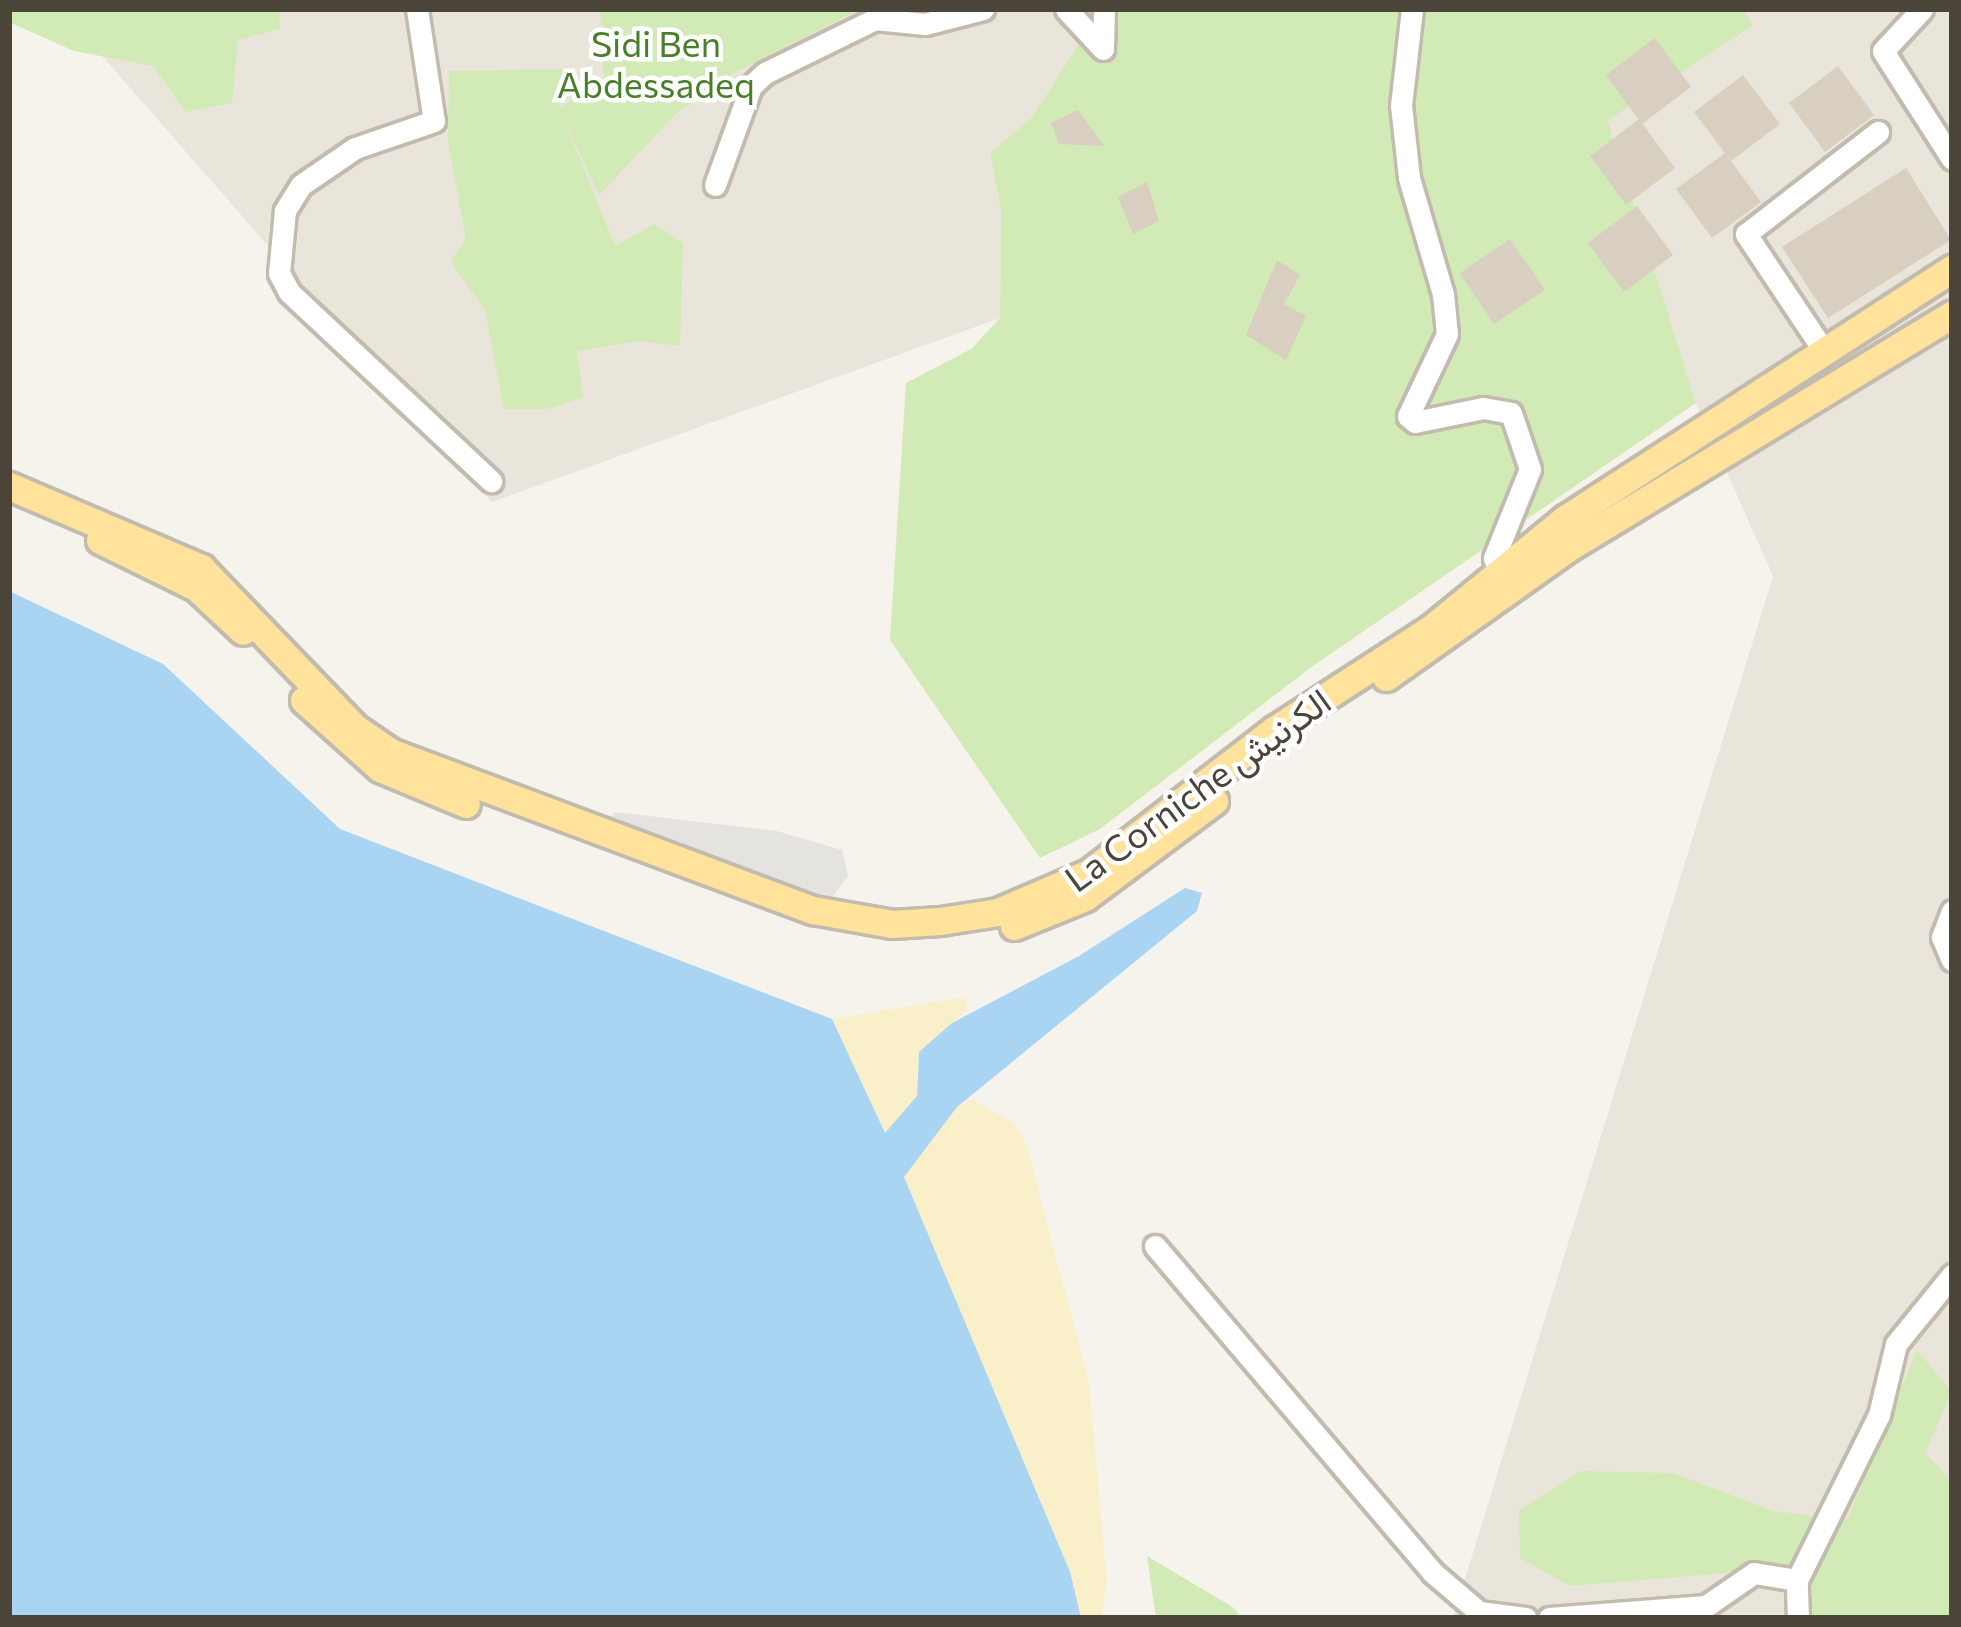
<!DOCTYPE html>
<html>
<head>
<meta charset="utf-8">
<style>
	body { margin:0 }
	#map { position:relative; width:1961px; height:1627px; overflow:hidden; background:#f6f3ec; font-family:Commissioner,Vazirmatn,sans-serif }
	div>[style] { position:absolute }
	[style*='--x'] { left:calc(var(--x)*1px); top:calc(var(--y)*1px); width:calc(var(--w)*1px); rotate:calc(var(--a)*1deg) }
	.residential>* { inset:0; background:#eae5da }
	.green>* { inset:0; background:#d2eab5 }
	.sand>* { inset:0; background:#f9efc9 }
	.parking>* { inset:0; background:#e5e3e0 }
	.water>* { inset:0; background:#a9d4f2 }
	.building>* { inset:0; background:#d8cfc1 }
	.roads { filter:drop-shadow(3px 0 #c2bbae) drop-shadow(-3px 0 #c2bbae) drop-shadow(0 3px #c2bbae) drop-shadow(0 -3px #c2bbae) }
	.minor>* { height:21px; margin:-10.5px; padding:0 10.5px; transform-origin:10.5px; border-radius:10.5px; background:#fff }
	.major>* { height:27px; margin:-13.5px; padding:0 13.5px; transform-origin:13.5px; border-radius:13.5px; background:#ffe39c }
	span { translate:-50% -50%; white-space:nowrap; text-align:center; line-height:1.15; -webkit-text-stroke:9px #fff; paint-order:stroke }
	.park-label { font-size:36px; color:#4a7f2a }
	.street-label { font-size:36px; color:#4b4439 }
	.frame { position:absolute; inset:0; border:12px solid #4b4439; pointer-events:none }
</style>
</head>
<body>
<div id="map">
	<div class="residential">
		<i style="clip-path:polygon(61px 9px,1101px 9px,1088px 13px,1079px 46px,1032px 117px,990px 154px,1001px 212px,1000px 318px,492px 502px)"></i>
		<i style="clip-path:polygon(1743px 9px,1952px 9px,1952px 1618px,1453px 1618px,1773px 576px,1696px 403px,1608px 119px,1752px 27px)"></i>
	</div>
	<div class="green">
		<i style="clip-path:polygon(9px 9px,279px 9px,280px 29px,238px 40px,232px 103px,186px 112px,153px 66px,74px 51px,9px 22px)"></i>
		<i style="clip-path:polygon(600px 9px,887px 9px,853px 13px,728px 76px,675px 115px,599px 195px,563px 117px,615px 246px,654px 224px,683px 243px,680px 346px,639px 341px,577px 351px,583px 397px,548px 409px,504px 409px,485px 310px,450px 261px,466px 240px,448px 141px,449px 71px,572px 69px,560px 108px,604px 77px)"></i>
		<i style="clip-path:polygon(1101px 9px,1743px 9px,1753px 26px,1608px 120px,1696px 403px,1310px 668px,1100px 829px,1040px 858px,890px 640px,906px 383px,971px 349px,1000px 318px,1001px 212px,990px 153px,1032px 117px,1078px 46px,1088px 13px)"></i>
		<i style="clip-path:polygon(1917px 1350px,1952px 1392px,1925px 1453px,1952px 1481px,1952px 1618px,1802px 1618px,1811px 1599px,1739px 1572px,1570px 1586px,1520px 1558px,1519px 1510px,1581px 1471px,1673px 1473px,1773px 1511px,1847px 1520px)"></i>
		<i style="clip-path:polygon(1147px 1556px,1234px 1608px,1241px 1618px,1156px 1618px)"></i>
	</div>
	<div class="sand">
		<i style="clip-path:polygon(965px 997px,968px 1008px,917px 1058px,917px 1096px,885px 1134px,832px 1019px)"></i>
		<i style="clip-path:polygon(972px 1100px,1014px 1123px,1026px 1143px,1089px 1383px,1107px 1582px,1101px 1618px,1081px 1618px,1070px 1572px,904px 1177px,957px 1107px)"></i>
	</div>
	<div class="parking">
		<i style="clip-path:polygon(615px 812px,777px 831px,842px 850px,848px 876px,831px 899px,604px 824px)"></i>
	</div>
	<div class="water">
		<i style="clip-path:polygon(9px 591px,163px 664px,340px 829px,832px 1019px,885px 1133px,917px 1096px,919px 1052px,952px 1023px,1079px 956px,1185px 888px,1202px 893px,1197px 911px,957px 1107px,904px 1177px,1070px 1572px,1081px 1618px,9px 1618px)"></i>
	</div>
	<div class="building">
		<i style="clip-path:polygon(1655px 38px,1691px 87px,1642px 124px,1606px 75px)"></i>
		<i style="clip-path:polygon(1838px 66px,1874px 115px,1825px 152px,1789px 103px)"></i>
		<i style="clip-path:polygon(1743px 75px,1780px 124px,1731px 161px,1694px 112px)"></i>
		<i style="clip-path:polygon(1078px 110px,1104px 146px,1059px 144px,1051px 123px)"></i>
		<i style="clip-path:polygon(1639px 119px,1675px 168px,1626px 205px,1590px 156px)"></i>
		<i style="clip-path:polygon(1725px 153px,1761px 202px,1712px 238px,1676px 189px)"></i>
		<i style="clip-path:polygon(1906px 168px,1951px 240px,1828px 318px,1782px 247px)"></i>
		<i style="clip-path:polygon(1147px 182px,1159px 221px,1133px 234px,1118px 197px)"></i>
		<i style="clip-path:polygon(1637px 206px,1673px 255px,1624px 292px,1588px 243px)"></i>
		<i style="clip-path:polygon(1510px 239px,1545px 290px,1494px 324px,1460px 273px)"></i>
		<i style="clip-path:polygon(1277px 260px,1300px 275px,1284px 304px,1306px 316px,1286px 360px,1246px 335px)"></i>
	</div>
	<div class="roads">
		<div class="minor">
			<i style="--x:417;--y:9;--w:113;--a:81.4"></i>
			<i style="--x:434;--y:121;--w:83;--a:161.1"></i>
			<i style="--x:355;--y:148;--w:65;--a:145.6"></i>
			<i style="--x:301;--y:185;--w:31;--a:122"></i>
			<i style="--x:285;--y:211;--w:62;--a:95.5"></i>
			<i style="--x:279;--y:273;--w:21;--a:62"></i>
			<i style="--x:289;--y:292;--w:277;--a:43.1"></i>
			<i style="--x:1066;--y:9;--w:54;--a:47.2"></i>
			<i style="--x:1412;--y:9;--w:97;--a:96.5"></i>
			<i style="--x:1401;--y:105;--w:73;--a:83.7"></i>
			<i style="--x:1409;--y:178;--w:121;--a:73.7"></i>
			<i style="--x:1443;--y:294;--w:40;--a:84.3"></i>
			<i style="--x:1447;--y:334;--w:91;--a:115.4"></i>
			<i style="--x:1408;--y:416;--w:9;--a:41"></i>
			<i style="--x:1415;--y:422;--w:69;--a:-11.6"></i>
			<i style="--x:1483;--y:408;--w:28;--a:10"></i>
			<i style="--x:1511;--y:413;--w:59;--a:71.3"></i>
			<i style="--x:1530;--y:469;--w:96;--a:112"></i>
			<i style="--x:1494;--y:558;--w:25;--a:67"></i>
			<i style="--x:1922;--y:9;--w:57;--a:132.9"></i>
			<i style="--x:1883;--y:51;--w:128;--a:57.4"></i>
			<i style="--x:1103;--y:49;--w:40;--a:-88.6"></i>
			<i style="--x:715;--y:185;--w:105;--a:-70"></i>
			<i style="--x:751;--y:86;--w:19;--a:-43"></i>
			<i style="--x:765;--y:73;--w:123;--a:-26.1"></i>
			<i style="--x:875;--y:19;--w:50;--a:5.7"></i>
			<i style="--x:925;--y:24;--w:60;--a:-14.5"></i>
			<i style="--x:1824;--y:351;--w:141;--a:-123.7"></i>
			<i style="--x:1746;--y:234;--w:167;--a:-37.7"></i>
			<i style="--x:1952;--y:911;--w:28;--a:111"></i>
			<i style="--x:1942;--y:937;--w:25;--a:67"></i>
			<i style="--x:1155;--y:1246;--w:428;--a:49.6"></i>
			<i style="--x:1432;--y:1572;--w:62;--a:40.4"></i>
			<i style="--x:1479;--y:1612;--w:47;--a:7.3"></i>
			<i style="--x:1549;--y:1618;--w:157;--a:-4.4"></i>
			<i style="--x:1706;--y:1606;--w:58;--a:-34.5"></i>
			<i style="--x:1754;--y:1573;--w:44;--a:9.2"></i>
			<i style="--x:1798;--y:1618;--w:38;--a:-92"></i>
			<i style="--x:1797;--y:1580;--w:184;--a:-63.6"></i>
			<i style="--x:1879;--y:1415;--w:73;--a:-76.5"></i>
			<i style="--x:1896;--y:1344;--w:89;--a:-50.9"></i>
		</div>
		<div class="major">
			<i style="--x:9;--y:486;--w:209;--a:23.1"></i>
			<i style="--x:201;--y:568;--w:222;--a:46.1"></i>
			<i style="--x:355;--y:728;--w:42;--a:34.4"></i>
			<i style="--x:390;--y:752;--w:452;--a:20.5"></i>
			<i style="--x:813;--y:910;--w:80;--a:10"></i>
			<i style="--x:892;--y:924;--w:48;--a:-3.6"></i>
			<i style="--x:940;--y:921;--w:59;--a:-8.8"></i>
			<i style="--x:998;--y:912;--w:99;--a:-23.2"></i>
			<i style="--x:1089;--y:873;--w:234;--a:-37.7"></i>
			<i style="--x:1274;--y:730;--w:189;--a:-32.9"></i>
			<i style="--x:1433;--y:627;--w:171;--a:-39.3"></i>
			<i style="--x:1565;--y:519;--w:461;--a:-32.9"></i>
			<i style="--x:100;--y:540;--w:107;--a:26.1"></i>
			<i style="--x:196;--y:587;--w:64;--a:43.1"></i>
			<i style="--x:1386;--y:677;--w:221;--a:-35.4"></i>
			<i style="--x:1566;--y:549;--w:452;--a:-31.3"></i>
			<i style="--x:304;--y:700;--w:102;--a:41.8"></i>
			<i style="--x:380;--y:768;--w:93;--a:22.7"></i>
			<i style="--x:1014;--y:926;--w:77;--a:-22.2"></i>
			<i style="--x:1085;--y:897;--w:161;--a:-36.7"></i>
		</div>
	</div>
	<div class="park-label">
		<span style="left:656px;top:63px">Sidi Ben<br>Abdessadeq</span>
	</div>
	<div class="street-label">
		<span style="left:1197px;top:789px;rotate:-36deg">La Corniche الكرنيش</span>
	</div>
	<div class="frame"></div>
</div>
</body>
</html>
